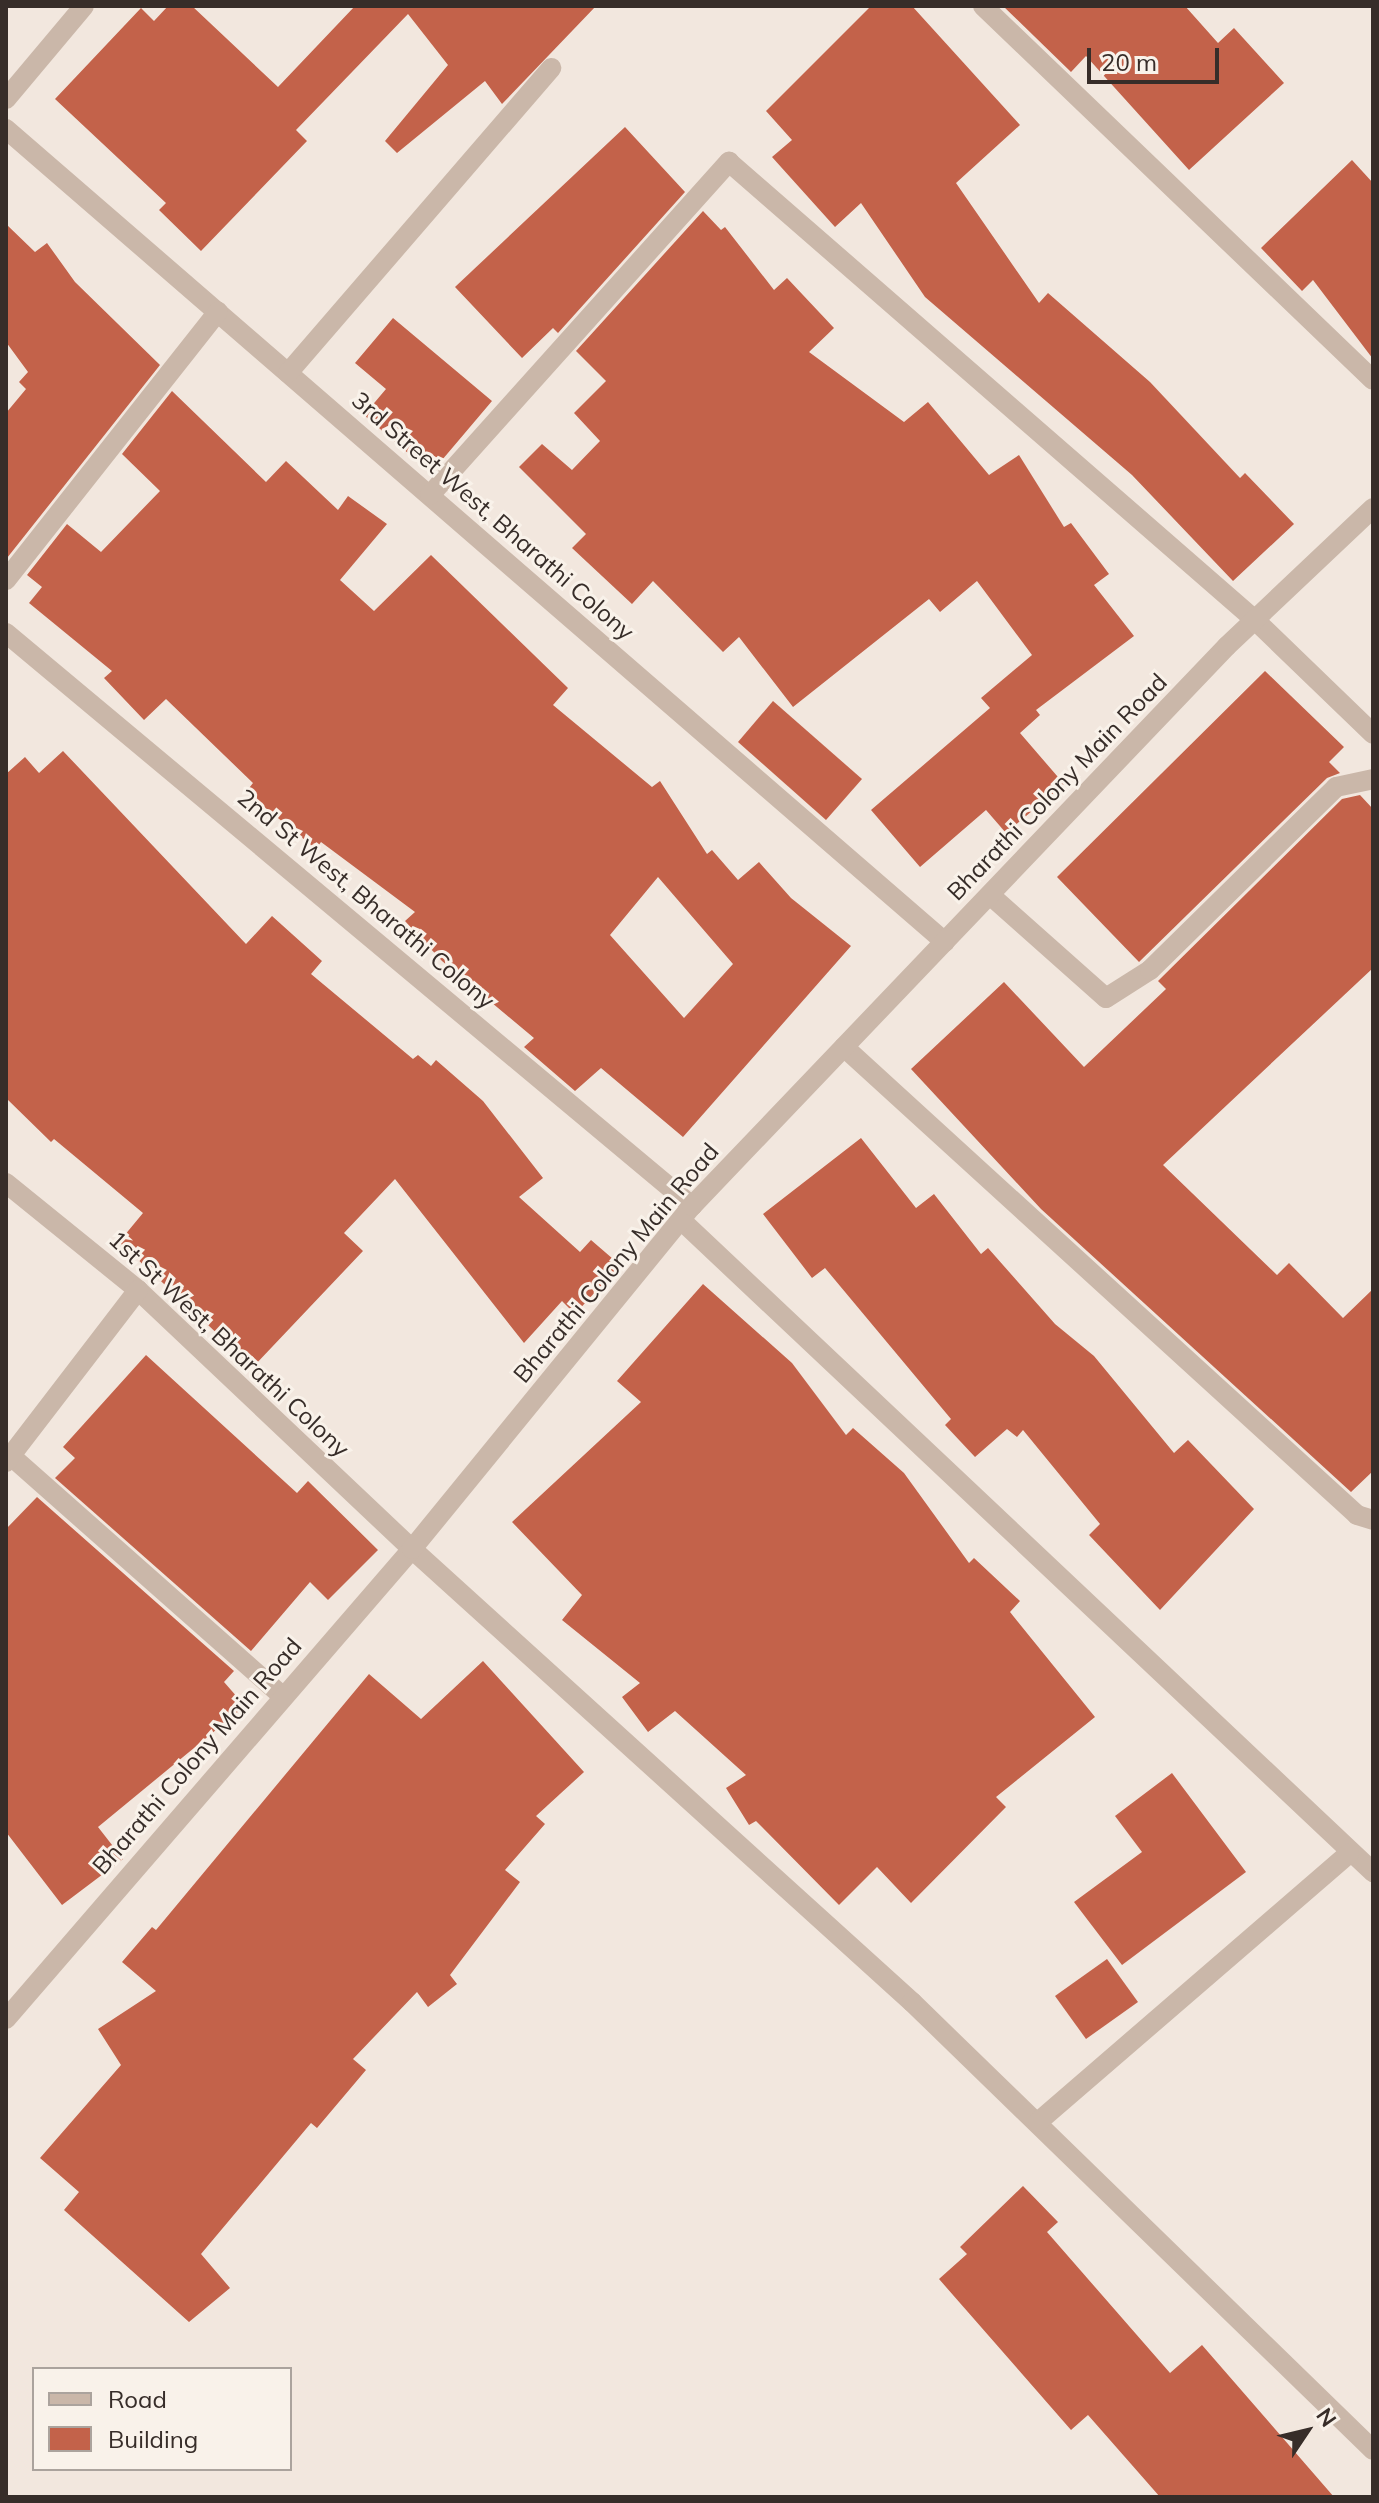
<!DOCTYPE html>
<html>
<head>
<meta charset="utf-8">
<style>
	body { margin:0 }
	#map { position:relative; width:1379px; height:2503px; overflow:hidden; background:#f2e7de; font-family:Mulish,sans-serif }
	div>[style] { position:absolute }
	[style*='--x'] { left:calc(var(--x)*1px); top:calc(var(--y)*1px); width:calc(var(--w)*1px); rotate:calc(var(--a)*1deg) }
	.building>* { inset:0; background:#c3624a }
	.minor>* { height:20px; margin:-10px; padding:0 10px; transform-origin:10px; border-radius:10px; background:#cab7a9 }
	span { translate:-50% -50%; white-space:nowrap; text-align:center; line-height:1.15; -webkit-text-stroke:6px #f9f2ea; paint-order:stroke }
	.street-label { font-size:24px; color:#372d29 }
	.frame { position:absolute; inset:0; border:8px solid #372d29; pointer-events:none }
	.legend { position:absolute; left:32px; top:2367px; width:260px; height:104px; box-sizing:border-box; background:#f9f2ea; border:2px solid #aba39d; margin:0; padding:10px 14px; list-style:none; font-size:24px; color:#372d29 }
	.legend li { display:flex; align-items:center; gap:16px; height:40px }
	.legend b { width:40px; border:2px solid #aba39d }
	.north { position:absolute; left:1267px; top:2391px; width:80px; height:80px; -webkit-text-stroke:6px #f9f2ea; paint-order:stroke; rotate:55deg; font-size:22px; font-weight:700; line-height:32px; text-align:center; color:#372d29 }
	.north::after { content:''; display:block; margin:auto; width:28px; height:36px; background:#372d29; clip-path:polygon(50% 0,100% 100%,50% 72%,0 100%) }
	.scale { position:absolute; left:1087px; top:48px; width:132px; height:36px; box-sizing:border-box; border:4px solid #372d29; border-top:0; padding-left:10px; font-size:24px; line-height:28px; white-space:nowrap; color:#372d29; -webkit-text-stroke:6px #f9f2ea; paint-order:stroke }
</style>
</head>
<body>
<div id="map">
	<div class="building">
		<i style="clip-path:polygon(168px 6px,192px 6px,278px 87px,355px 6px,596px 6px,502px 104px,485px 81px,397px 153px,385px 141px,448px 65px,408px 14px,296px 130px,307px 141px,201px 251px,159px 210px,166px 203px,55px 99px,141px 8px,154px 21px)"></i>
		<i style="clip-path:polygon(871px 6px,912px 6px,1020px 125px,956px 183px,1039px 303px,1048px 293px,1150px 382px,1240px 478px,1245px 473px,1294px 524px,1233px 581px,1132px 475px,925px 297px,861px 203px,835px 227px,772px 157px,792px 140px,766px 111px)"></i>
		<i style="clip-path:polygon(1003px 6px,1185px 6px,1218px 43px,1234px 28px,1284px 83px,1189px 170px,1086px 56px,1071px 72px)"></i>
		<i style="clip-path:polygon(625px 127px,685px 192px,558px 333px,553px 328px,522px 358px,455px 287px)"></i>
		<i style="clip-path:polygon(1352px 160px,1373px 183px,1373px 359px,1313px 280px,1302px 291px,1261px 248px)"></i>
		<i style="clip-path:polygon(703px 211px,721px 230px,725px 227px,774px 290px,787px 278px,834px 328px,809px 352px,904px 422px,928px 402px,989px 475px,1019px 455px,1064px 527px,1071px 523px,1109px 574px,1094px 585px,1134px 636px,1036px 710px,1040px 715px,1020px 733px,1064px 784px,1006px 833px,986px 810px,920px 867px,871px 810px,990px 708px,981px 698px,1032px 655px,977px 581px,940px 612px,929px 599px,793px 707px,739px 637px,723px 652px,653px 581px,632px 604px,572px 548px,586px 534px,519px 467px,542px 444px,572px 470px,600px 441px,574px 413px,606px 381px,576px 351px)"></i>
		<i style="clip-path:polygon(6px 224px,35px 252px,47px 243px,75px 282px,160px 365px,7px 558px,6px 413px,26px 389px,19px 382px,28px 372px,6px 342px)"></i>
		<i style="clip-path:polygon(393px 318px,492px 401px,431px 473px,364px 415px,386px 389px,355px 363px)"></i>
		<i style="clip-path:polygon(evenodd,172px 391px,266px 482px,286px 461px,338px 510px,348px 496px,387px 524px,340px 580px,374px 611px,431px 555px,568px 688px,553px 705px,652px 787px,660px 781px,707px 854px,712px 850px,738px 880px,759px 862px,791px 898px,851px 946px,683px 1137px,601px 1068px,575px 1091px,524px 1047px,534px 1038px,442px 961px,405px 921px,415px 912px,321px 842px,316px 849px,246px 792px,253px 783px,166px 699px,144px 720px,104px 678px,112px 671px,29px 603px,42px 587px,27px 575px,67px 524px,101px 552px,160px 491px,122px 454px,172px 391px,658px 877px,733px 964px,684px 1018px,610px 935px,658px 877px)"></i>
		<i style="clip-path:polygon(1265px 671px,1344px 747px,1329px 762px,1340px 773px,1327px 778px,1139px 962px,1057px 877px)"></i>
		<i style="clip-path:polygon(773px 701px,862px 779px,826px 820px,738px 742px)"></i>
		<i style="clip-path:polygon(63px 751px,246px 944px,272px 916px,322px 961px,311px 974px,413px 1059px,418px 1055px,431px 1066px,436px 1060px,483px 1101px,543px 1178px,519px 1197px,580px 1252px,591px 1240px,620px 1265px,575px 1314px,562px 1301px,524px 1343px,395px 1179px,344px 1233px,363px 1251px,253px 1367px,119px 1242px,143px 1213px,54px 1139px,51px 1142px,6px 1098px,6px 774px,25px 757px,39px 773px)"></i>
		<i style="clip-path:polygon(1360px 795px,1373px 809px,1373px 968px,1163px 1165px,1277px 1275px,1289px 1263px,1343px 1318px,1373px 1289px,1373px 1471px,1351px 1492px,1041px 1209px,911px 1069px,1004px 982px,1084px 1067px,1166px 989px,1158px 981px,1342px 799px)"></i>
		<i style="clip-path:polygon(861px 1138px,916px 1208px,934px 1194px,981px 1254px,988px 1248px,1055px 1324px,1094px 1356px,1174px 1453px,1188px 1440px,1254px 1509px,1160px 1610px,1089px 1535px,1100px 1524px,1023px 1430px,1017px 1437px,1007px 1429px,975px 1457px,945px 1425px,951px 1419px,825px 1268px,812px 1278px,763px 1214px)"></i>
		<i style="clip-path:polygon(703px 1284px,792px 1363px,846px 1435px,853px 1428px,904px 1473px,969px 1563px,974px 1558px,1020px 1601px,1010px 1612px,1095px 1717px,996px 1797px,1006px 1807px,911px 1903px,877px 1867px,839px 1905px,756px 1821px,749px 1825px,726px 1788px,746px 1775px,675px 1711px,648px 1732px,622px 1697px,640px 1683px,562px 1620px,582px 1595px,512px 1522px,641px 1402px,617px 1381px)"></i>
		<i style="clip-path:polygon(146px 1355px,297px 1493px,308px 1481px,378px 1550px,328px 1600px,310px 1582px,251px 1651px,55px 1478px,75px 1458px,63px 1447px)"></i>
		<i style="clip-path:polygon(37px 1497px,234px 1671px,224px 1682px,245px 1706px,98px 1827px,123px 1859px,62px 1905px,6px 1832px,6px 1529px)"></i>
		<i style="clip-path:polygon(483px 1661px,584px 1772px,536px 1816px,545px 1824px,505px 1870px,520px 1882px,450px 1975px,457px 1984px,428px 2007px,417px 1992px,353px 2059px,366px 2070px,317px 2128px,311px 2123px,201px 2254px,230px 2288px,189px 2322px,64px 2210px,79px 2192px,40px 2158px,121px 2065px,98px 2029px,156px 1991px,122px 1962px,152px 1927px,156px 1930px,369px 1674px,421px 1719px)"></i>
		<i style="clip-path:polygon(1172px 1773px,1246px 1872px,1122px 1965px,1074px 1902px,1142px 1852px,1115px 1816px)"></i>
		<i style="clip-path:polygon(1107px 1959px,1138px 2002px,1086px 2039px,1055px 1996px)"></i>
		<i style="clip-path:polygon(1023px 2186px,1058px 2222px,1047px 2232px,1170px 2373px,1202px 2345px,1334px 2497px,1160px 2497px,1088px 2415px,1071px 2430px,939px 2279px,967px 2254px,960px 2247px)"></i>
	</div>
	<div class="minor">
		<i style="--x:983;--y:6;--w:540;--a:43.8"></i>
		<i style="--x:6;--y:99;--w:121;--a:-50"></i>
		<i style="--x:6;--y:129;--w:1242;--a:40.89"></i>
		<i style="--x:288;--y:373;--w:403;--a:-49.2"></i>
		<i style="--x:430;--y:495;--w:448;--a:-48.1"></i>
		<i style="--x:729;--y:162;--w:697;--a:41.05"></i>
		<i style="--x:1255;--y:620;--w:164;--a:44"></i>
		<i style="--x:6;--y:580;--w:342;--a:-51.7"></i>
		<i style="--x:6;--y:633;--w:894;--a:39.87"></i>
		<i style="--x:990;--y:895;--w:155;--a:41.6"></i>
		<i style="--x:1106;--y:998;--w:52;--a:-32.5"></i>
		<i style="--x:1150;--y:970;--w:261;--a:-44.5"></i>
		<i style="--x:1336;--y:787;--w:38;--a:-12"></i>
		<i style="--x:844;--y:1047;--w:694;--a:42.37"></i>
		<i style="--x:1357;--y:1515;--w:17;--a:17"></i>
		<i style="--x:6;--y:1183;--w:170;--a:39"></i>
		<i style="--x:138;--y:1290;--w:377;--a:43.4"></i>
		<i style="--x:412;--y:1549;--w:675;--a:42.18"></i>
		<i style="--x:912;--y:2002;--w:643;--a:44.18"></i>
		<i style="--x:681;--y:1220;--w:951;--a:43.3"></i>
		<i style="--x:11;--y:1456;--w:363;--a:41.5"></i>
		<i style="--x:6;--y:1462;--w:217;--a:-52.5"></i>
		<i style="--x:6;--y:2019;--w:621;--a:-49.18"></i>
		<i style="--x:412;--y:1549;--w:443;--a:-50.8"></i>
		<i style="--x:692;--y:1206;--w:774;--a:-46.31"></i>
		<i style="--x:1227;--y:646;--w:201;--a:-43.4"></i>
		<i style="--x:1038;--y:2122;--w:411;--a:-40.8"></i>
	</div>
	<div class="street-label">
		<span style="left:493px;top:516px;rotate:41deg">3rd Street West, Bharathi Colony</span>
		<span style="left:1057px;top:787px;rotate:-46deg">Bharathi Colony Main Road</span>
		<span style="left:366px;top:899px;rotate:40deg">2nd St West, Bharathi Colony</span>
		<span style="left:616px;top:1263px;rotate:-50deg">Bharathi Colony Main Road</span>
		<span style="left:229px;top:1344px;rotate:43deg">1st St West, Bharathi Colony</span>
		<span style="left:197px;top:1756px;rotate:-49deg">Bharathi Colony Main Road</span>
	</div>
	<div class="frame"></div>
	<ul class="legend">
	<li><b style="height:10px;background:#cab7a9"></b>Road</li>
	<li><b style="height:22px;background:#c3624a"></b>Building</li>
	</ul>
	<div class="north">N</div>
	<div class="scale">20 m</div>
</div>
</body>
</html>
